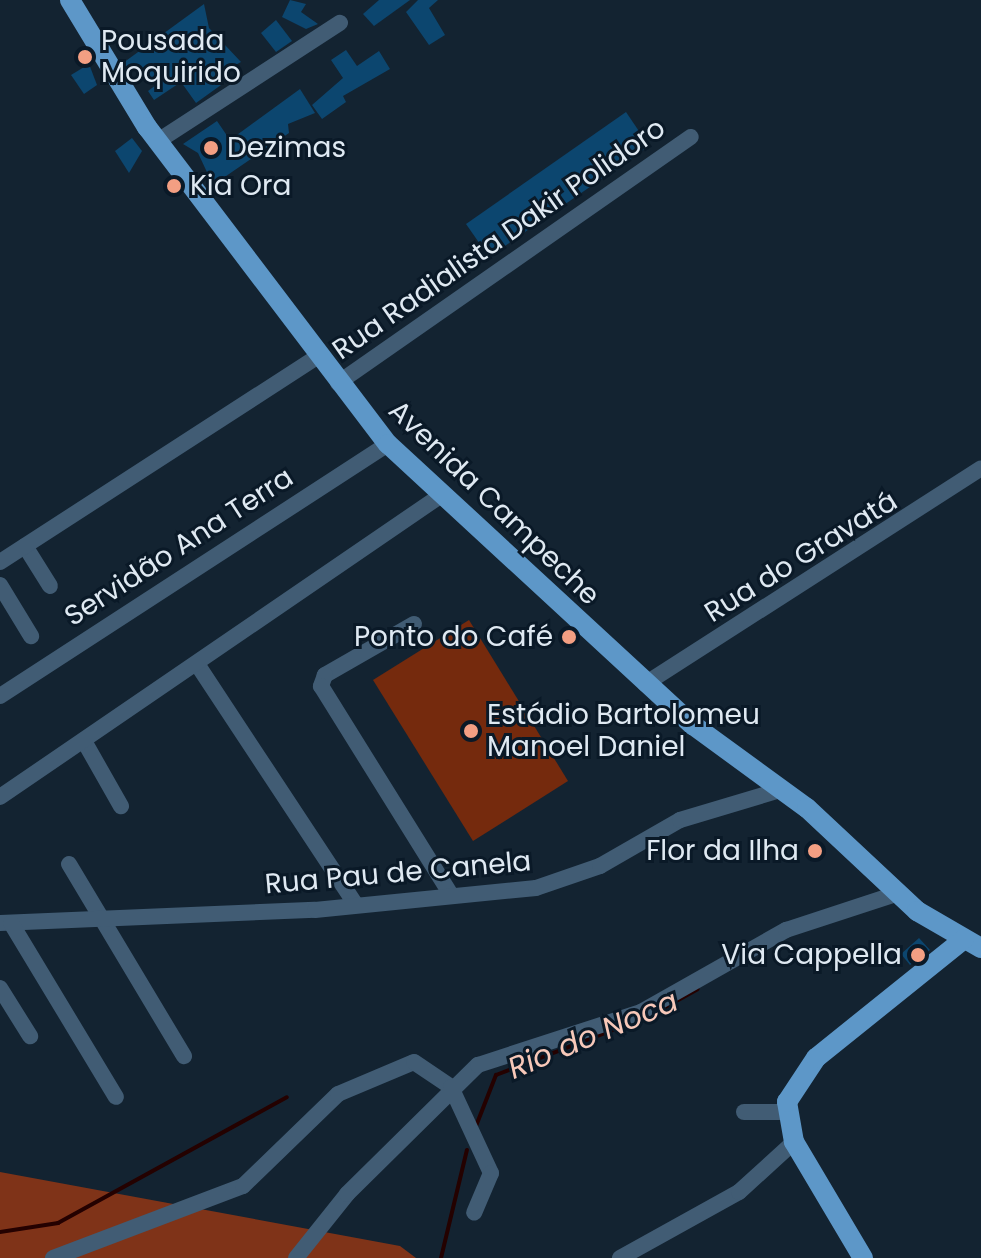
<!DOCTYPE html>
<html>
<head>
<meta charset="utf-8">
<style>
	body { margin:0 }
	#map { position:relative; width:981px; height:1258px; overflow:hidden; background:#132331; font-family:Poppins,sans-serif }
	div>[style] { position:absolute }
	[style*='--x'] { left:calc(var(--x)*1px); top:calc(var(--y)*1px); width:calc(var(--w)*1px); rotate:calc(var(--a)*1deg) }
	.green>* { inset:0; background:#752a0d }
	.forest>* { inset:0; background:#7f3318 }
	.stream>* { height:4px; margin:-2px; padding:0 2px; transform-origin:2px; border-radius:2px; background:#240100 }
	.building>* { inset:0; background:#0c466f }
	.minor>* { height:16px; margin:-8px; padding:0 8px; transform-origin:8px; border-radius:8px; background:#415c74 }
	.major>* { height:20px; margin:-10px; padding:0 10px; transform-origin:10px; border-radius:10px; background:#5d97c8 }
	.dots>* { width:22px; height:22px; translate:-50% -50%; box-sizing:border-box; border:4px solid #0a1927; border-radius:50% }
	span { translate:-50% -50%; white-space:nowrap; text-align:center; line-height:1.15; -webkit-text-stroke:6px #0a1927; paint-order:stroke }
	.poi-label { font-size:28px; color:#dfe9f2 }
	.left { translate:0 -50%; text-align:left }
	.right { translate:-100% -50%; text-align:right }
	.street-label { font-size:28px; color:#dfe9f2 }
	.water-label { font-size:30px; color:#f7c8b9; font-style:italic }
</style>
</head>
<body>
<div id="map">
	<div class="green">
		<i style="clip-path:polygon(469px 620px,568px 781px,473px 841px,373px 680px)"></i>
	</div>
	<div class="forest">
		<i style="clip-path:polygon(0 1172px,400px 1246px,416px 1258px,0 1258px)"></i>
	</div>
	<div class="stream">
		<i style="--x:653;--y:1014;--w:51;--a:-29.1"></i>
		<i style="--x:476;--y:1126;--w:55;--a:-68.6"></i>
		<i style="--x:496;--y:1075;--w:136;--a:-21.1"></i>
		<i style="--x:0;--y:1232;--w:59;--a:-8.8"></i>
		<i style="--x:58;--y:1223;--w:261;--a:-28.8"></i>
		<i style="--x:441;--y:1258;--w:111;--a:-76.5"></i>
	</div>
	<div class="building">
		<i style="clip-path:polygon(290px 0,306px 4px,301px 12px,318px 24px,306px 29px,282px 17px)"></i>
		<i style="clip-path:polygon(379px 0,410px 0,374px 26px,363px 14px)"></i>
		<i style="clip-path:polygon(418px 0,438px 0,429px 8px,445px 35px,429px 45px,406px 12px)"></i>
		<i style="clip-path:polygon(204px 4px,209px 28px,241px 62px,215px 76px,221px 85px,196px 103px,181px 82px,154px 100px,148px 91px,156px 85px,144px 68px,128px 71px,123px 63px)"></i>
		<i style="clip-path:polygon(276px 20px,292px 41px,276px 52px,261px 33px)"></i>
		<i style="clip-path:polygon(346px 50px,357px 66px,379px 51px,390px 69px,343px 96px,346px 102px,322px 119px,312px 105px,343px 78px,331px 60px)"></i>
		<i style="clip-path:polygon(89px 64px,97px 85px,84px 94px,71px 75px)"></i>
		<i style="clip-path:polygon(300px 89px,315px 113px,288px 124px,289px 133px,213px 185px,198px 153px,183px 144px,217px 121px,230px 140px)"></i>
		<i style="clip-path:polygon(626px 112px,649px 146px,489px 257px,466px 224px)"></i>
		<i style="clip-path:polygon(132px 138px,142px 151px,129px 173px,115px 151px)"></i>
		<i style="clip-path:polygon(919px 938px,930px 950px,910px 965px,901px 954px)"></i>
	</div>
	<div class="minor">
		<i style="--x:158;--y:141;--w:217;--a:-33"></i>
		<i style="--x:338;--y:383;--w:430;--a:-34.9"></i>
		<i style="--x:25;--y:546;--w:47;--a:58"></i>
		<i style="--x:0;--y:562;--w:379;--a:-32.9"></i>
		<i style="--x:0;--y:585;--w:60;--a:58.7"></i>
		<i style="--x:414;--y:624;--w:103;--a:150.2"></i>
		<i style="--x:325;--y:675;--w:12;--a:110"></i>
		<i style="--x:321;--y:686;--w:246;--a:58.1"></i>
		<i style="--x:199;--y:667;--w:285;--a:56.6"></i>
		<i style="--x:645;--y:684;--w:399;--a:-32.7"></i>
		<i style="--x:0;--y:696;--w:463;--a:-33"></i>
		<i style="--x:84;--y:741;--w:75;--a:60.4"></i>
		<i style="--x:0;--y:797;--w:533;--a:-34.38"></i>
		<i style="--x:69;--y:864;--w:224;--a:59.1"></i>
		<i style="--x:0;--y:923;--w:315;--a:-2.4"></i>
		<i style="--x:315;--y:910;--w:222;--a:-5.7"></i>
		<i style="--x:536;--y:888;--w:68;--a:-19"></i>
		<i style="--x:600;--y:866;--w:92;--a:-29.9"></i>
		<i style="--x:680;--y:820;--w:104;--a:-16.7"></i>
		<i style="--x:11;--y:923;--w:203;--a:58.9"></i>
		<i style="--x:0;--y:988;--w:57;--a:58"></i>
		<i style="--x:744;--y:1112;--w:42;--a:0"></i>
		<i style="--x:53;--y:1258;--w:203;--a:-20.8"></i>
		<i style="--x:243;--y:1186;--w:132;--a:-44.1"></i>
		<i style="--x:338;--y:1094;--w:82;--a:-22.8"></i>
		<i style="--x:414;--y:1062;--w:45;--a:34"></i>
		<i style="--x:451;--y:1087;--w:95;--a:65.1"></i>
		<i style="--x:491;--y:1173;--w:43;--a:113"></i>
		<i style="--x:296;--y:1258;--w:82;--a:-51.4"></i>
		<i style="--x:347;--y:1194;--w:184;--a:-44.6"></i>
		<i style="--x:478;--y:1065;--w:171;--a:-18"></i>
		<i style="--x:641;--y:1012;--w:167;--a:-29.5"></i>
		<i style="--x:786;--y:930;--w:116;--a:-18.1"></i>
		<i style="--x:620;--y:1258;--w:136;--a:-29"></i>
		<i style="--x:739;--y:1192;--w:74;--a:-42.3"></i>
	</div>
	<div class="major">
		<i style="--x:70;--y:0;--w:149;--a:58.8"></i>
		<i style="--x:147;--y:127;--w:398;--a:52.8"></i>
		<i style="--x:388;--y:444;--w:415;--a:42.7"></i>
		<i style="--x:693;--y:725;--w:141;--a:36.1"></i>
		<i style="--x:807;--y:808;--w:151;--a:43.1"></i>
		<i style="--x:917;--y:911;--w:74;--a:30"></i>
		<i style="--x:863;--y:1258;--w:135;--a:-120.7"></i>
		<i style="--x:794;--y:1142;--w:41;--a:-99.9"></i>
		<i style="--x:787;--y:1102;--w:53;--a:-56.6"></i>
		<i style="--x:816;--y:1058;--w:190;--a:-38.8"></i>
	</div>
	<div class="dots">
		<i style="left:85px;top:57px;background:#f39f83"></i>
		<i style="left:211px;top:148px;background:#f39f83"></i>
		<i style="left:174px;top:186px;background:#f39f83"></i>
		<i style="left:569px;top:637px;background:#f39f83"></i>
		<i style="left:471px;top:731px;background:#f39f83"></i>
		<i style="left:815px;top:851px;background:#f39f83"></i>
		<i style="left:918px;top:955px;background:#f39f83"></i>
	</div>
	<div class="poi-label">
		<span class="left" style="left:101px;top:57px">Pousada<br>Moquirido</span>
		<span class="left" style="left:227px;top:148px">Dezimas</span>
		<span class="left" style="left:190px;top:186px">Kia Ora</span>
		<span class="right" style="left:553px;top:637px">Ponto do Café</span>
		<span class="left" style="left:487px;top:731px">Estádio Bartolomeu<br>Manoel Daniel</span>
		<span class="right" style="left:799px;top:851px">Flor da Ilha</span>
		<span class="right" style="left:902px;top:955px">Via Cappella</span>
	</div>
	<div class="street-label">
		<span style="left:499px;top:239px;rotate:-35deg">Rua Radialista Dakir Polidoro</span>
		<span style="left:494px;top:503px;rotate:44deg">Avenida Campeche</span>
		<span style="left:179px;top:547px;rotate:-33deg">Servidão Ana Terra</span>
		<span style="left:801px;top:557px;rotate:-32deg">Rua do Gravatá</span>
		<span style="left:398px;top:873px;rotate:-5deg">Rua Pau de Canela</span>
	</div>
	<div class="water-label">
		<span style="left:593px;top:1035px;rotate:-23deg">Rio do Noca</span>
	</div>
</div>
</body>
</html>
